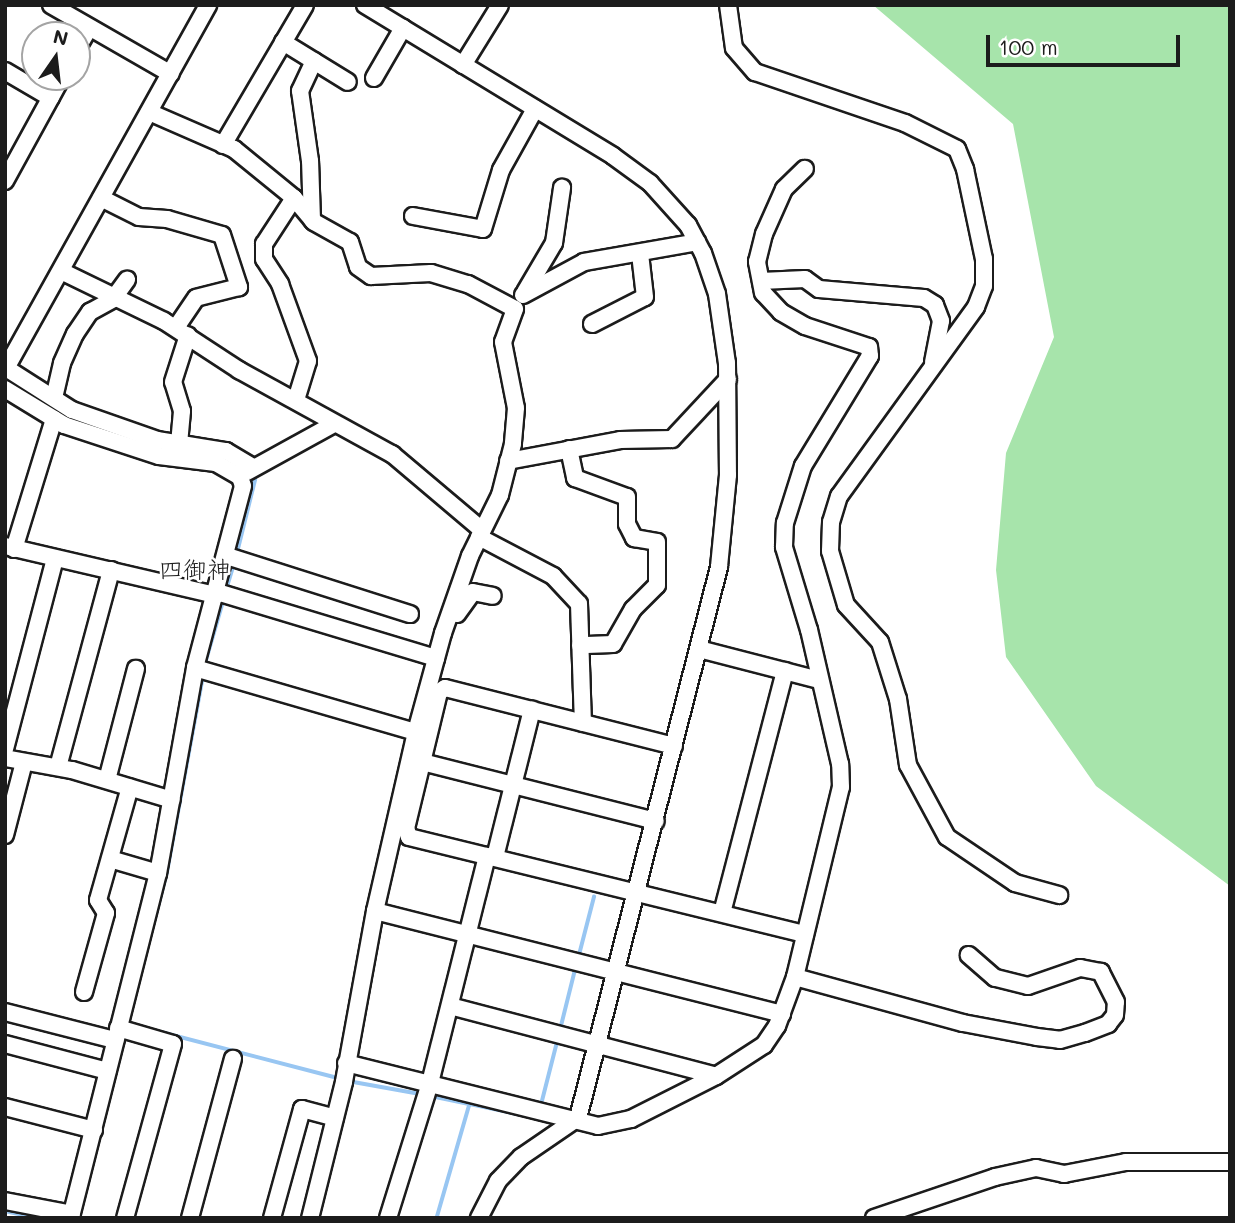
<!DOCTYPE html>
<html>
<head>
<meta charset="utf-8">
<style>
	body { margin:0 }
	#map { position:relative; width:1235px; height:1223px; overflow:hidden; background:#fff; font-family:Mali,"Klee One",sans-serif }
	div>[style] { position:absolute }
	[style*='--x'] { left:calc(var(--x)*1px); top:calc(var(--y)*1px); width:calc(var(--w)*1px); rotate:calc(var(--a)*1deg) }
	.green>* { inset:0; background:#a7e4ab }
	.stream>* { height:3.5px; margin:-1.75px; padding:0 1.75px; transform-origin:1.75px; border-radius:1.75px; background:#98c6f2 }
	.roads { filter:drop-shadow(2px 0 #1c1c1c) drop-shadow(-2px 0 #1c1c1c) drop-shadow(0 2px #1c1c1c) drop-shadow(0 -2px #1c1c1c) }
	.minor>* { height:16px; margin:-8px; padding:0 8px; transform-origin:8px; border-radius:8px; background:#fff }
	span { translate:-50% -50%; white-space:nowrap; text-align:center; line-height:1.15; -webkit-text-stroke:5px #fff; paint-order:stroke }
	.quarter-label { font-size:24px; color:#1c1c1c }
	.frame { position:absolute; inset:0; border:7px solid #1c1c1c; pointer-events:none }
	.north { position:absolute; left:21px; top:21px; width:70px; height:70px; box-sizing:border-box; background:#fff; border:2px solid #a4a4a4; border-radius:50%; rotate:14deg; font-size:19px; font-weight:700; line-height:28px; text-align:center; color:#1c1c1c }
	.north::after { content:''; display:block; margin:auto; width:24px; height:32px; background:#1c1c1c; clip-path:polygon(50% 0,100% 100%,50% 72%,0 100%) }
	.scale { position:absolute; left:986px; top:35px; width:194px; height:32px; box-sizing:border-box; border:4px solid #1c1c1c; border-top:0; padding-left:9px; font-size:21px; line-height:24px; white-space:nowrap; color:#1c1c1c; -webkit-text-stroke:5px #fff; paint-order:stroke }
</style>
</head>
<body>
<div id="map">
	<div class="green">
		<i style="clip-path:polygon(873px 5px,1230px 5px,1230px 886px,1096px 786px,1006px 657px,996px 570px,1006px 453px,1054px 337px,1013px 124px)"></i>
	</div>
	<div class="stream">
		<i style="--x:48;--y:404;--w:42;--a:27.2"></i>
		<i style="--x:237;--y:553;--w:75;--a:-76.1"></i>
		<i style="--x:255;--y:480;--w:8;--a:-135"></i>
		<i style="--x:226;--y:590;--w:27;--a:-73"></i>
		<i style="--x:205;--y:664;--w:69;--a:-73.9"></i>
		<i style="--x:148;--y:945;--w:75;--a:-75.4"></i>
		<i style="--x:167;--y:872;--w:200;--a:-79.6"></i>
		<i style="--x:578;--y:959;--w:64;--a:-75.5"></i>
		<i style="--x:142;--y:1027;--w:206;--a:14.6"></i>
		<i style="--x:560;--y:1030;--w:66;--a:-76"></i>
		<i style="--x:348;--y:1081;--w:73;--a:10.2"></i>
		<i style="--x:431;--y:1096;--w:40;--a:12"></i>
		<i style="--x:470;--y:1104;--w:119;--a:106.1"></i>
		<i style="--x:542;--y:1101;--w:65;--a:-75.7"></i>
		<i style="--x:470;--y:1104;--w:62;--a:12"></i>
		<i style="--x:5;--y:1211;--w:33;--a:12"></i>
	</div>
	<div class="roads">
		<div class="minor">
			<i style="--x:51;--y:5;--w:138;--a:29.9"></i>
			<i style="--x:365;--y:5;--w:290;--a:31.3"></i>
			<i style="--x:613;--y:156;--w:46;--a:36.1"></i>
			<i style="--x:650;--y:183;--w:57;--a:47.9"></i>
			<i style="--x:688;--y:225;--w:32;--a:62"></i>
			<i style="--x:703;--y:253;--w:43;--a:71.1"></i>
			<i style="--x:717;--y:294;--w:70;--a:81.8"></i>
			<i style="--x:727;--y:363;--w:112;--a:89.5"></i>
			<i style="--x:728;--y:475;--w:92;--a:95.6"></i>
			<i style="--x:719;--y:567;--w:569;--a:104.35"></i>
			<i style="--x:578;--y:1118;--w:69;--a:145.6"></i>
			<i style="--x:521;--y:1157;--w:33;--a:134"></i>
			<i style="--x:498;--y:1181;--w:42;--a:117.2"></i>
			<i style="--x:728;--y:5;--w:43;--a:82.1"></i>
			<i style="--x:734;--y:48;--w:32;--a:49"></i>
			<i style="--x:755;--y:72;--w:158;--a:18.8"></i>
			<i style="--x:905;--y:123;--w:58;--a:26.6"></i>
			<i style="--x:957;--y:149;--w:22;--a:68"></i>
			<i style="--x:965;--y:169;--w:92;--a:78.1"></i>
			<i style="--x:984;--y:259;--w:27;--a:90"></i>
			<i style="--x:984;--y:286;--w:22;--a:111"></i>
			<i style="--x:976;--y:307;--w:233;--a:125.9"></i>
			<i style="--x:839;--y:496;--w:27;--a:107"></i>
			<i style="--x:831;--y:522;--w:29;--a:92"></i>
			<i style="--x:830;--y:551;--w:56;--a:73.5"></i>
			<i style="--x:846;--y:605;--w:50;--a:47.4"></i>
			<i style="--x:880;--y:642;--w:60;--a:72.5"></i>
			<i style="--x:898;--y:699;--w:67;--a:81.4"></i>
			<i style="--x:908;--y:765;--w:82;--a:61.6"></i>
			<i style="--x:947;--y:837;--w:82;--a:34.1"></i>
			<i style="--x:1015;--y:883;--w:46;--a:15.3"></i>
			<i style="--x:283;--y:42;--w:76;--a:31.6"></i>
			<i style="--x:77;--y:49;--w:24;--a:-60"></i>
			<i style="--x:463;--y:65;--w:70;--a:-58.3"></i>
			<i style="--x:5;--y:71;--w:53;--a:30.4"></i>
			<i style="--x:374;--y:78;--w:58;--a:-59.9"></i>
			<i style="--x:149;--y:112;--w:93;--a:23.5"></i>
			<i style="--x:234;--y:149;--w:77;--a:39.2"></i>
			<i style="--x:294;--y:198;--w:31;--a:50"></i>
			<i style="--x:314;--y:222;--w:41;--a:29.1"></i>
			<i style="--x:350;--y:242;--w:26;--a:72"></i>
			<i style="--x:358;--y:267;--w:16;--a:35"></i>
			<i style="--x:371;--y:276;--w:60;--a:-2.9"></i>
			<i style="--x:431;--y:273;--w:39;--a:17"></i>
			<i style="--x:468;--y:284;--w:53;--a:28"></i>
			<i style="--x:515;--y:309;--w:35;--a:110"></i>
			<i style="--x:503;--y:342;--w:67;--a:78.9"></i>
			<i style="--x:516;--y:408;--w:36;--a:95"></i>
			<i style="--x:513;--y:444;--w:53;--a:104.3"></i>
			<i style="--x:500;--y:495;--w:68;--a:116.2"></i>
			<i style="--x:470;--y:556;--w:82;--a:109.3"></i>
			<i style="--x:443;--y:633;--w:103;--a:105.3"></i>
			<i style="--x:416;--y:732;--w:184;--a:102.9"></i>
			<i style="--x:375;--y:911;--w:174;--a:100.3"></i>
			<i style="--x:344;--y:1082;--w:140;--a:104"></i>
			<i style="--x:223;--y:145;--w:162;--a:-59.6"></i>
			<i style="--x:5;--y:181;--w:119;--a:-61.3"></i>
			<i style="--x:101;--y:198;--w:42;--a:26.6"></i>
			<i style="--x:139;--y:217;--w:28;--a:4"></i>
			<i style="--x:167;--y:219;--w:57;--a:16.2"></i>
			<i style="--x:222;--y:235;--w:55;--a:71.9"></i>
			<i style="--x:239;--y:287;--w:44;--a:165.7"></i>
			<i style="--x:196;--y:298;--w:36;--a:124"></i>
			<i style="--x:294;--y:198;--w:55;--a:123.1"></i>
			<i style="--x:264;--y:244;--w:15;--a:90"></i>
			<i style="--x:264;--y:259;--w:30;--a:57"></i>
			<i style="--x:280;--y:284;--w:82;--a:70"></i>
			<i style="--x:308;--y:361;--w:41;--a:107.1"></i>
			<i style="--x:413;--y:216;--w:71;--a:10.5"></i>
			<i style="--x:483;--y:229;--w:62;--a:-73"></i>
			<i style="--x:501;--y:170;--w:70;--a:-60.9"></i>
			<i style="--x:312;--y:220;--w:59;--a:-91.9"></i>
			<i style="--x:310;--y:161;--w:71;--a:-98.1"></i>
			<i style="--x:300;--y:91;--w:33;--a:-65"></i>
			<i style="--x:61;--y:271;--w:114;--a:25.9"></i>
			<i style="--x:164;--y:321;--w:90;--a:33.2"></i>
			<i style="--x:239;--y:370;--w:175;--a:28.8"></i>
			<i style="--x:392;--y:454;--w:118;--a:40.2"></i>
			<i style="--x:761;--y:281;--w:44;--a:-2.6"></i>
			<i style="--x:805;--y:279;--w:17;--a:36"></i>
			<i style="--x:819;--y:289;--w:105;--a:4.9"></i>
			<i style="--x:924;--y:298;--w:13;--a:32"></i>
			<i style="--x:935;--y:305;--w:17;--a:69"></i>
			<i style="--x:941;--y:321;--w:42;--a:101"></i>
			<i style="--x:525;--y:292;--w:57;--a:-59.4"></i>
			<i style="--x:554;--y:243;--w:56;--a:-81.7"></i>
			<i style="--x:523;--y:295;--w:69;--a:-28.4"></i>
			<i style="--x:584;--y:262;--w:115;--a:-10"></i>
			<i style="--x:592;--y:324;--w:59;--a:-27"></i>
			<i style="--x:645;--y:297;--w:43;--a:-96.6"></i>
			<i style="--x:6;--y:368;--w:78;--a:32.5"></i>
			<i style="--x:72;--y:410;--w:90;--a:19.4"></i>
			<i style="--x:157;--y:440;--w:70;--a:9.1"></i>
			<i style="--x:226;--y:451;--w:31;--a:31"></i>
			<i style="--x:5;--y:370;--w:418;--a:-60.9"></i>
			<i style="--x:5;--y:389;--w:69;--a:31.4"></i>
			<i style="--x:64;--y:425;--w:100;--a:18.1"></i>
			<i style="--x:159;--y:456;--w:57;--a:7"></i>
			<i style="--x:216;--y:463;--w:28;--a:30"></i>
			<i style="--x:240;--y:477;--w:9;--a:72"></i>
			<i style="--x:243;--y:486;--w:188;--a:104.8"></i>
			<i style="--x:195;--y:668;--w:208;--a:100.2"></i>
			<i style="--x:158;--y:873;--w:356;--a:104.2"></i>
			<i style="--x:54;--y:398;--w:36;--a:-77"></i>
			<i style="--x:62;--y:363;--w:32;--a:-66"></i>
			<i style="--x:75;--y:334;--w:27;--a:-56"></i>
			<i style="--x:90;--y:312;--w:26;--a:-29"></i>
			<i style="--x:113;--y:299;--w:24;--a:-54"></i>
			<i style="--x:569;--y:449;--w:30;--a:78"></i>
			<i style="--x:575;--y:478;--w:55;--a:20.1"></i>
			<i style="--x:627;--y:497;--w:27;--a:90"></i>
			<i style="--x:627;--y:524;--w:16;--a:63"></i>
			<i style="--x:634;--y:538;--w:23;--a:10"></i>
			<i style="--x:657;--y:542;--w:43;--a:90"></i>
			<i style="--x:657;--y:585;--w:34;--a:135"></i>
			<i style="--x:633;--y:609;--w:40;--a:119.7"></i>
			<i style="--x:613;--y:644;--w:33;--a:178"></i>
			<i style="--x:178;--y:455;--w:44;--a:-84.8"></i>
			<i style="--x:182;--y:411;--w:30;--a:-107"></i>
			<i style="--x:173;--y:382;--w:49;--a:-72.3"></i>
			<i style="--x:508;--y:461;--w:114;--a:-10.6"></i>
			<i style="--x:620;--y:440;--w:52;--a:-1.1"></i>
			<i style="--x:672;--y:439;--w:82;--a:-47"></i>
			<i style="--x:247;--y:472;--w:99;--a:-28.9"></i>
			<i style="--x:479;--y:537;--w:84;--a:27.8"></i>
			<i style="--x:553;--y:576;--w:38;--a:47"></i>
			<i style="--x:579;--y:604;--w:119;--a:88.1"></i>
			<i style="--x:5;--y:546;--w:217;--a:13.1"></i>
			<i style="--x:14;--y:549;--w:136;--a:-72.9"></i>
			<i style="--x:227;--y:556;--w:192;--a:17.6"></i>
			<i style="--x:217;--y:592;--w:229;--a:16.8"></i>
			<i style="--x:457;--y:614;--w:27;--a:-54"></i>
			<i style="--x:473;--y:592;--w:20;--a:11"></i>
			<i style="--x:699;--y:649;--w:124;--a:14.5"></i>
			<i style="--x:195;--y:668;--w:230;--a:16.2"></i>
			<i style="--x:674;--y:746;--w:236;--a:-165.8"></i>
			<i style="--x:445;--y:688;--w:7;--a:146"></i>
			<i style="--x:439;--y:692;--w:140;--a:103.6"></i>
			<i style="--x:406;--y:828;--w:9;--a:72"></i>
			<i style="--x:409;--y:837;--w:408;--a:13.8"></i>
			<i style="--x:5;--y:749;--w:196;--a:-75.3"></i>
			<i style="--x:5;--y:758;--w:68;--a:10.2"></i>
			<i style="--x:72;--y:770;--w:104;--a:16.7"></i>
			<i style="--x:422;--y:762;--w:241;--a:14.2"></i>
			<i style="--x:58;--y:767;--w:204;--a:-74.9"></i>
			<i style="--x:107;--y:780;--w:115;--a:-75.4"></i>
			<i style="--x:5;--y:835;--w:75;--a:-75.4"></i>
			<i style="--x:495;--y:857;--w:152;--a:-75.9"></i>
			<i style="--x:110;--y:859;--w:50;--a:16.3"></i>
			<i style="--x:375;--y:911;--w:420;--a:14.2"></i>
			<i style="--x:722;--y:913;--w:250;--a:-75.4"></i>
			<i style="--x:795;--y:977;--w:174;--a:15.3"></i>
			<i style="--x:963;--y:1023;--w:75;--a:10.7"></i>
			<i style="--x:1037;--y:1037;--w:23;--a:7"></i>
			<i style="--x:1060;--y:1040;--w:26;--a:-16"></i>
			<i style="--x:1085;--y:1033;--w:25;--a:-21"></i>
			<i style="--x:1108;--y:1024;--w:11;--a:-52"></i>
			<i style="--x:1115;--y:1015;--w:13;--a:-86"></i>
			<i style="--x:1116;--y:1002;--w:34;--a:-117"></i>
			<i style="--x:1101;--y:972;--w:21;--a:-169"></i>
			<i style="--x:1080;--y:968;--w:55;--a:160.9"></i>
			<i style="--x:1028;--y:986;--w:34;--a:-166"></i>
			<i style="--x:995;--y:978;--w:35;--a:-139"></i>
			<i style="--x:84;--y:992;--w:82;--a:-74.4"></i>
			<i style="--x:106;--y:913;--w:15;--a:-122"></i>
			<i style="--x:98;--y:900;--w:117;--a:-74.2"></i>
			<i style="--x:450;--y:1006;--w:275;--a:14.7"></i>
			<i style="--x:5;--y:1012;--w:114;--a:14.3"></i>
			<i style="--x:118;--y:1028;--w:57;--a:16.2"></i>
			<i style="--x:173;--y:1044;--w:180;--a:105.4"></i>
			<i style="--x:5;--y:1044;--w:106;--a:14.7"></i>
			<i style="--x:346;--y:1063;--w:260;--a:14"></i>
			<i style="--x:598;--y:1126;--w:34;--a:-12"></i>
			<i style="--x:631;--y:1119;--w:95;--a:-26.8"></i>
			<i style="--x:716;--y:1076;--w:57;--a:-32.9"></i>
			<i style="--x:764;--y:1045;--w:23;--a:-56"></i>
			<i style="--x:777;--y:1026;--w:52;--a:-69.8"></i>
			<i style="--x:795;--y:977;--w:195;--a:-76.4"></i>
			<i style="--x:841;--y:787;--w:23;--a:-92"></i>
			<i style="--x:840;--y:764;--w:138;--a:-103"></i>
			<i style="--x:809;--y:630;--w:87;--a:-106.8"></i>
			<i style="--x:784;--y:547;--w:24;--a:-88"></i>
			<i style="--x:785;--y:523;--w:60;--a:-72.5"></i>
			<i style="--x:803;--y:466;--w:129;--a:-58.7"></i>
			<i style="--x:870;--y:356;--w:9;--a:-96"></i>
			<i style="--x:869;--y:347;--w:67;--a:-161.8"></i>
			<i style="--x:805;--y:326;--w:28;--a:-150"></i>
			<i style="--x:781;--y:312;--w:26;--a:-133"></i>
			<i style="--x:763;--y:293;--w:32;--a:-101"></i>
			<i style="--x:757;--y:262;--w:29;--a:-76"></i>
			<i style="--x:764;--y:234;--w:49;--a:-66"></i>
			<i style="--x:784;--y:189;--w:29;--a:-44"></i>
			<i style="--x:5;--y:1107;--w:92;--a:14.5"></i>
			<i style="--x:5;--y:1201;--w:68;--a:11"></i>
			<i style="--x:190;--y:1218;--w:165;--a:-74.9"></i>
			<i style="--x:272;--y:1218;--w:113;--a:-74.6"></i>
			<i style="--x:302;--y:1109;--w:34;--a:15"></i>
			<i style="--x:388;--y:1218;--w:141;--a:-72.7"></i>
			<i style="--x:430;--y:1083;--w:234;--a:-75.9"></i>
			<i style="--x:874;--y:1218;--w:128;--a:-18.7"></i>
			<i style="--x:995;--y:1177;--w:42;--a:-12.4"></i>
			<i style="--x:1036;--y:1168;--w:29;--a:12"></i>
			<i style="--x:1064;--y:1174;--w:63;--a:-11"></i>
			<i style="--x:1126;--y:1162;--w:104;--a:0"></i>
		</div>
	</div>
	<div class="quarter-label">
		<span style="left:195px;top:569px">四御神</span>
	</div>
	<div class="frame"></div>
	<div class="north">N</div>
	<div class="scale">100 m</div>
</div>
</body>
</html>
